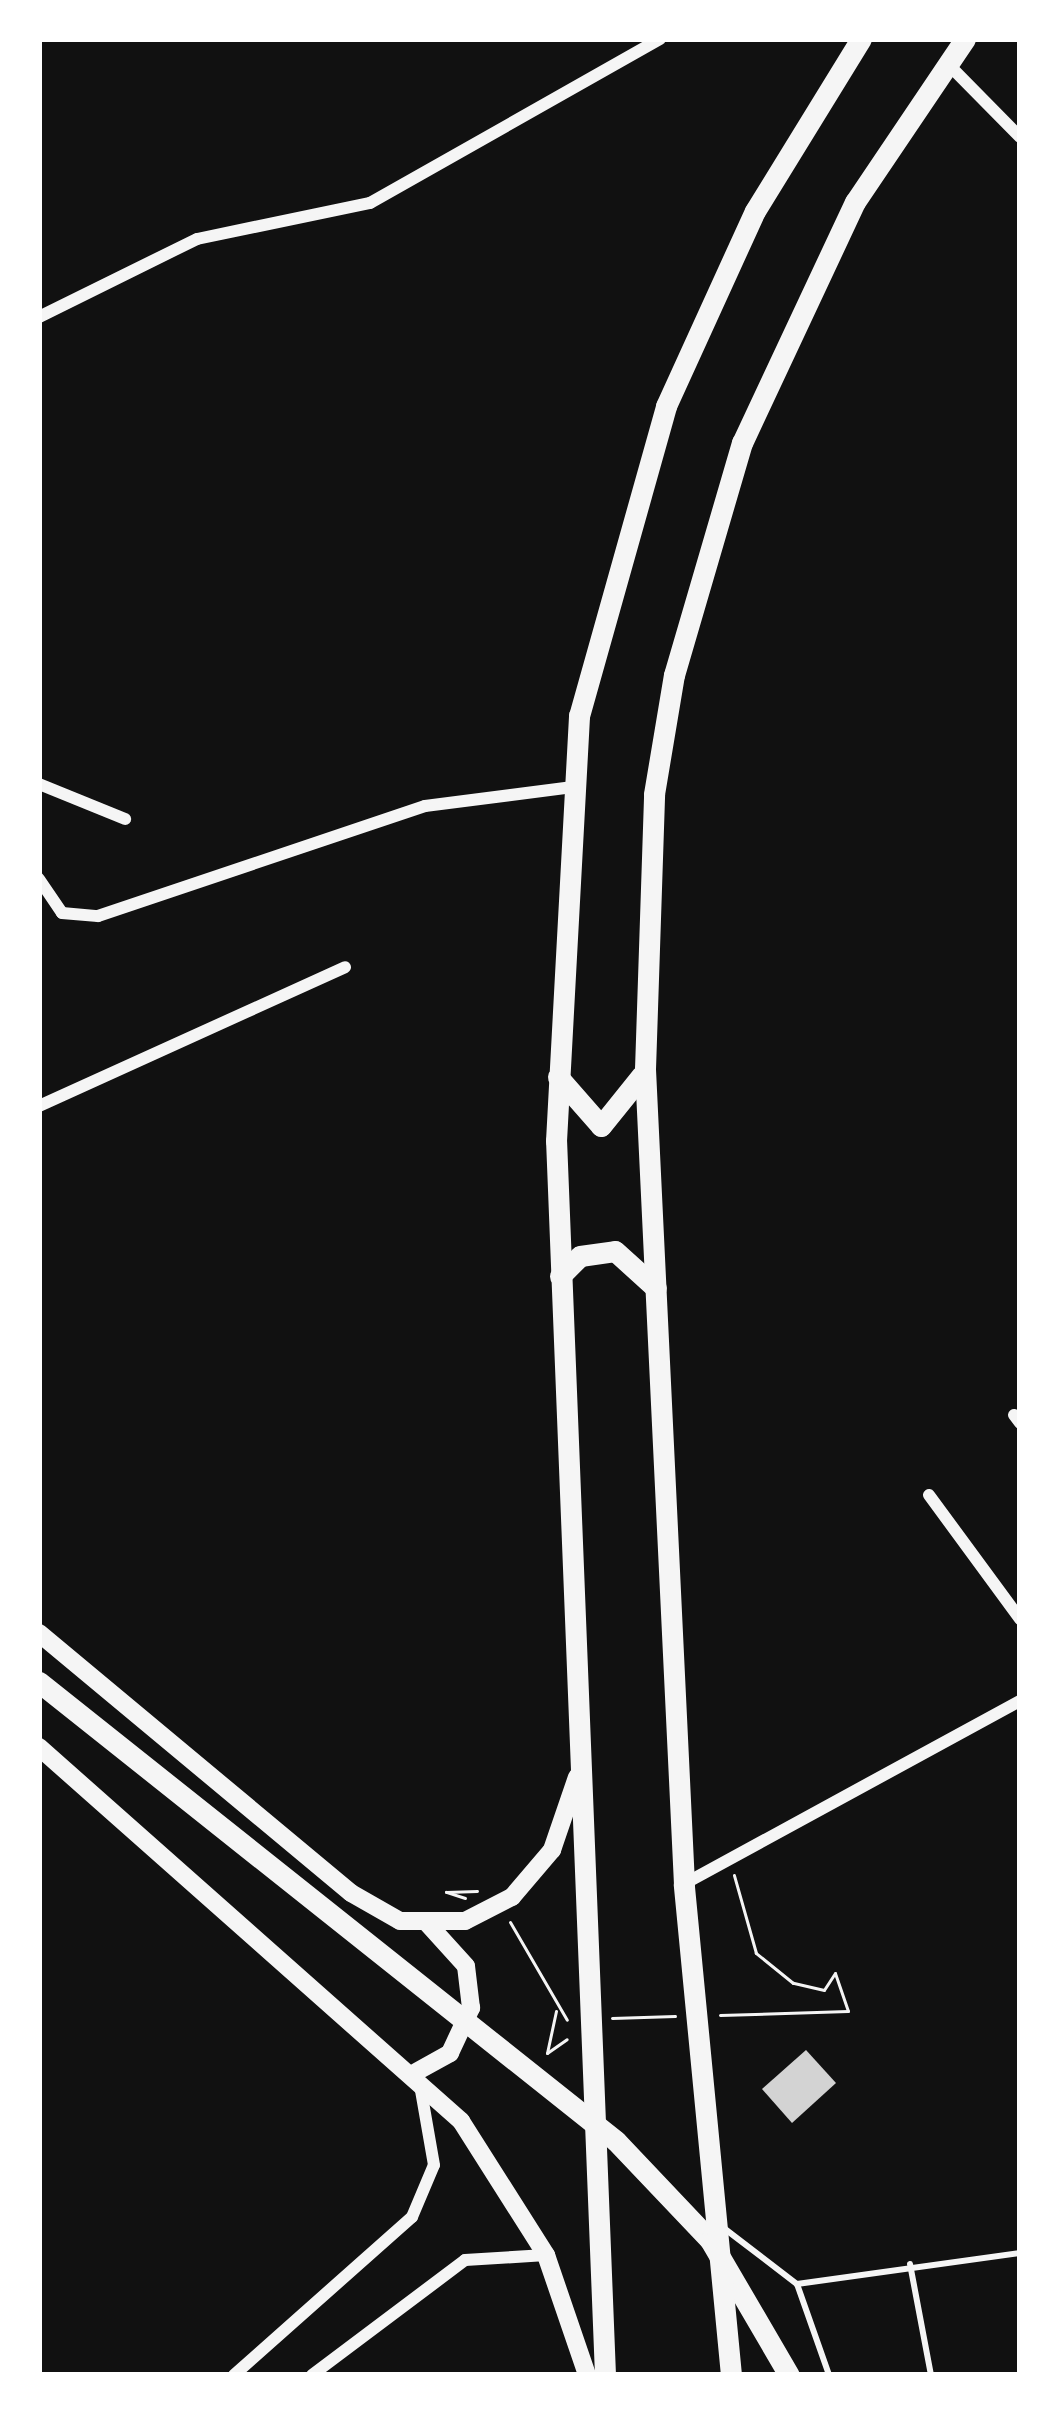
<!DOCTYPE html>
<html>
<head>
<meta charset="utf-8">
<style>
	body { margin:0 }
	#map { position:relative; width:1059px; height:2414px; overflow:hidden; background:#111; font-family:Montserrat,sans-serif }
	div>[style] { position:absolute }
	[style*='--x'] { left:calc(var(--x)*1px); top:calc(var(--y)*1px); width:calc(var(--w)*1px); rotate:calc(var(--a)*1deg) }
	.building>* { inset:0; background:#d3d3d3 }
	.path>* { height:3px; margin:-1.5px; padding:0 1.5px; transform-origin:1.5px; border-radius:1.5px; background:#f5f5f5 }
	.service>* { height:6px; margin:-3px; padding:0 3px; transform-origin:3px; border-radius:3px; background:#f5f5f5 }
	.minor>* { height:12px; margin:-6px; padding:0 6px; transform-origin:6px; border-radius:6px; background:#f5f5f5 }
	.trunk>* { height:18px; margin:-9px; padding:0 9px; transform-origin:9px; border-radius:9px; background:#f5f5f5 }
	.motorway>* { height:21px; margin:-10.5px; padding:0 10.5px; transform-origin:10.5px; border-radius:10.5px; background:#f5f5f5 }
	span { translate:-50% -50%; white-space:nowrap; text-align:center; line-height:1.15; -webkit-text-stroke:9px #fff; paint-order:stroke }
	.frame { position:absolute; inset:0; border:42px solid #fff; pointer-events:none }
</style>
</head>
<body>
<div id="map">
	<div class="building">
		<i style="clip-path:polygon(806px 2050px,836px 2083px,792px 2123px,762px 2089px)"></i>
	</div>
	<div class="path">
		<i style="--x:465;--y:1898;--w:20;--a:-162"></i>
		<i style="--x:446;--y:1892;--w:31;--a:-2"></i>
		<i style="--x:510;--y:1922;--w:113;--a:59.8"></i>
		<i style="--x:556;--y:2011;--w:43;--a:102.1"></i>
		<i style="--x:547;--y:2053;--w:24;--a:-35"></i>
		<i style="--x:720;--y:2015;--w:128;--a:-1.8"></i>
		<i style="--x:848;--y:2011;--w:40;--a:-108.9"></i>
		<i style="--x:835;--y:1973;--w:20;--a:123"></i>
		<i style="--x:824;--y:1990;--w:32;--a:-167"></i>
		<i style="--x:793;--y:1983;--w:48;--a:-141"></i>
		<i style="--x:756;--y:1953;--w:81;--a:-105.8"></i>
		<i style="--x:612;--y:2018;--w:63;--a:-1.8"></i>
	</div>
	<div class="service">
		<i style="--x:725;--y:2229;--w:91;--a:37.4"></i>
		<i style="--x:797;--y:2284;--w:96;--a:70.6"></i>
		<i style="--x:910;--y:2264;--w:113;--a:79.3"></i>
		<i style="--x:797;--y:2284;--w:225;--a:-7.9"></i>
	</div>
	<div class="minor">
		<i style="--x:947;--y:63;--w:104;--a:45.4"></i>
		<i style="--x:39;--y:317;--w:176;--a:-26.3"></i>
		<i style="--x:197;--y:239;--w:177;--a:-11.8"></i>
		<i style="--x:370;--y:203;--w:333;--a:-29.5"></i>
		<i style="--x:39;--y:784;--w:93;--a:22.1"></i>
		<i style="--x:39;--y:879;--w:41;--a:55.9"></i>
		<i style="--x:62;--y:913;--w:36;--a:5"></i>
		<i style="--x:98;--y:916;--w:345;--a:-18.6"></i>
		<i style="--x:425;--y:806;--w:149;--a:-7.3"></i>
		<i style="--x:39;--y:1106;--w:336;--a:-24.4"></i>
		<i style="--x:1014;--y:1415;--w:10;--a:53"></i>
		<i style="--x:929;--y:1495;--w:154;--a:53.7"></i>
		<i style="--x:684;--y:1884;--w:383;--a:-28.6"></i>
		<i style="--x:234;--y:2375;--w:238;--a:-41.6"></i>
		<i style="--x:412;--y:2217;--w:56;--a:-67.1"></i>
		<i style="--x:434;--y:2165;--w:81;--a:-99.9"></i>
		<i style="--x:312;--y:2375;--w:191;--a:-36.9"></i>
		<i style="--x:465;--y:2260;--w:81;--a:-3.5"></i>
	</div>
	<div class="trunk">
		<i style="--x:39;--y:1633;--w:406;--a:39.8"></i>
		<i style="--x:351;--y:1893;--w:56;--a:29.7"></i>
		<i style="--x:400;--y:1921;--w:65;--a:0"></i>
		<i style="--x:465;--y:1921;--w:53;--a:-27.1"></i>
		<i style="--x:512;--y:1897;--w:62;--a:-49.6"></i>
		<i style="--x:552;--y:1850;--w:77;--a:-71.1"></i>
		<i style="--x:39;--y:1747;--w:564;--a:41.55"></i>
		<i style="--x:461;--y:2121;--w:159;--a:57.6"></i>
		<i style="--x:546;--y:2255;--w:127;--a:71.1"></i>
		<i style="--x:416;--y:2072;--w:39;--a:-29"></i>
		<i style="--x:450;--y:2053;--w:50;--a:-65"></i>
		<i style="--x:471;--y:2008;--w:42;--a:-96.8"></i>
		<i style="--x:466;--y:1966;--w:58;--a:-132.2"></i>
	</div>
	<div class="motorway">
		<i style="--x:558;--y:1077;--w:65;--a:48.7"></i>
		<i style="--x:601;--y:1126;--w:65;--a:-51.2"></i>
		<i style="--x:560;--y:1276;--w:28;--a:-45"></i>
		<i style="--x:580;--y:1256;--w:35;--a:-8"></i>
		<i style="--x:615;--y:1251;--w:55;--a:42.1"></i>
		<i style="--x:39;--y:1682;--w:737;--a:38.5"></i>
		<i style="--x:616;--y:2141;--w:137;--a:46.5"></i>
		<i style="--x:710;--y:2240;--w:156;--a:59.7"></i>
		<i style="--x:605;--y:2375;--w:1235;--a:-92.27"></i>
		<i style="--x:556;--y:1141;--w:426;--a:-86.9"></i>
		<i style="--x:579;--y:716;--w:322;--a:-74.3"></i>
		<i style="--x:666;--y:406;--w:214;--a:-65.5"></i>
		<i style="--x:755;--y:211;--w:202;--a:-58.4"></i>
		<i style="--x:731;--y:2375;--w:493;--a:-95.5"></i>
		<i style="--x:684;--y:1884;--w:816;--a:-92.74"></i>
		<i style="--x:645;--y:1069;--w:275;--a:-88.1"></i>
		<i style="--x:654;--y:794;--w:121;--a:-80.5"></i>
		<i style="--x:674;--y:675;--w:242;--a:-73.7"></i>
		<i style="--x:742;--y:443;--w:266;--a:-64.9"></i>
		<i style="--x:855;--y:202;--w:197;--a:-56"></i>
	</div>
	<div class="frame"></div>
</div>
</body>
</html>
